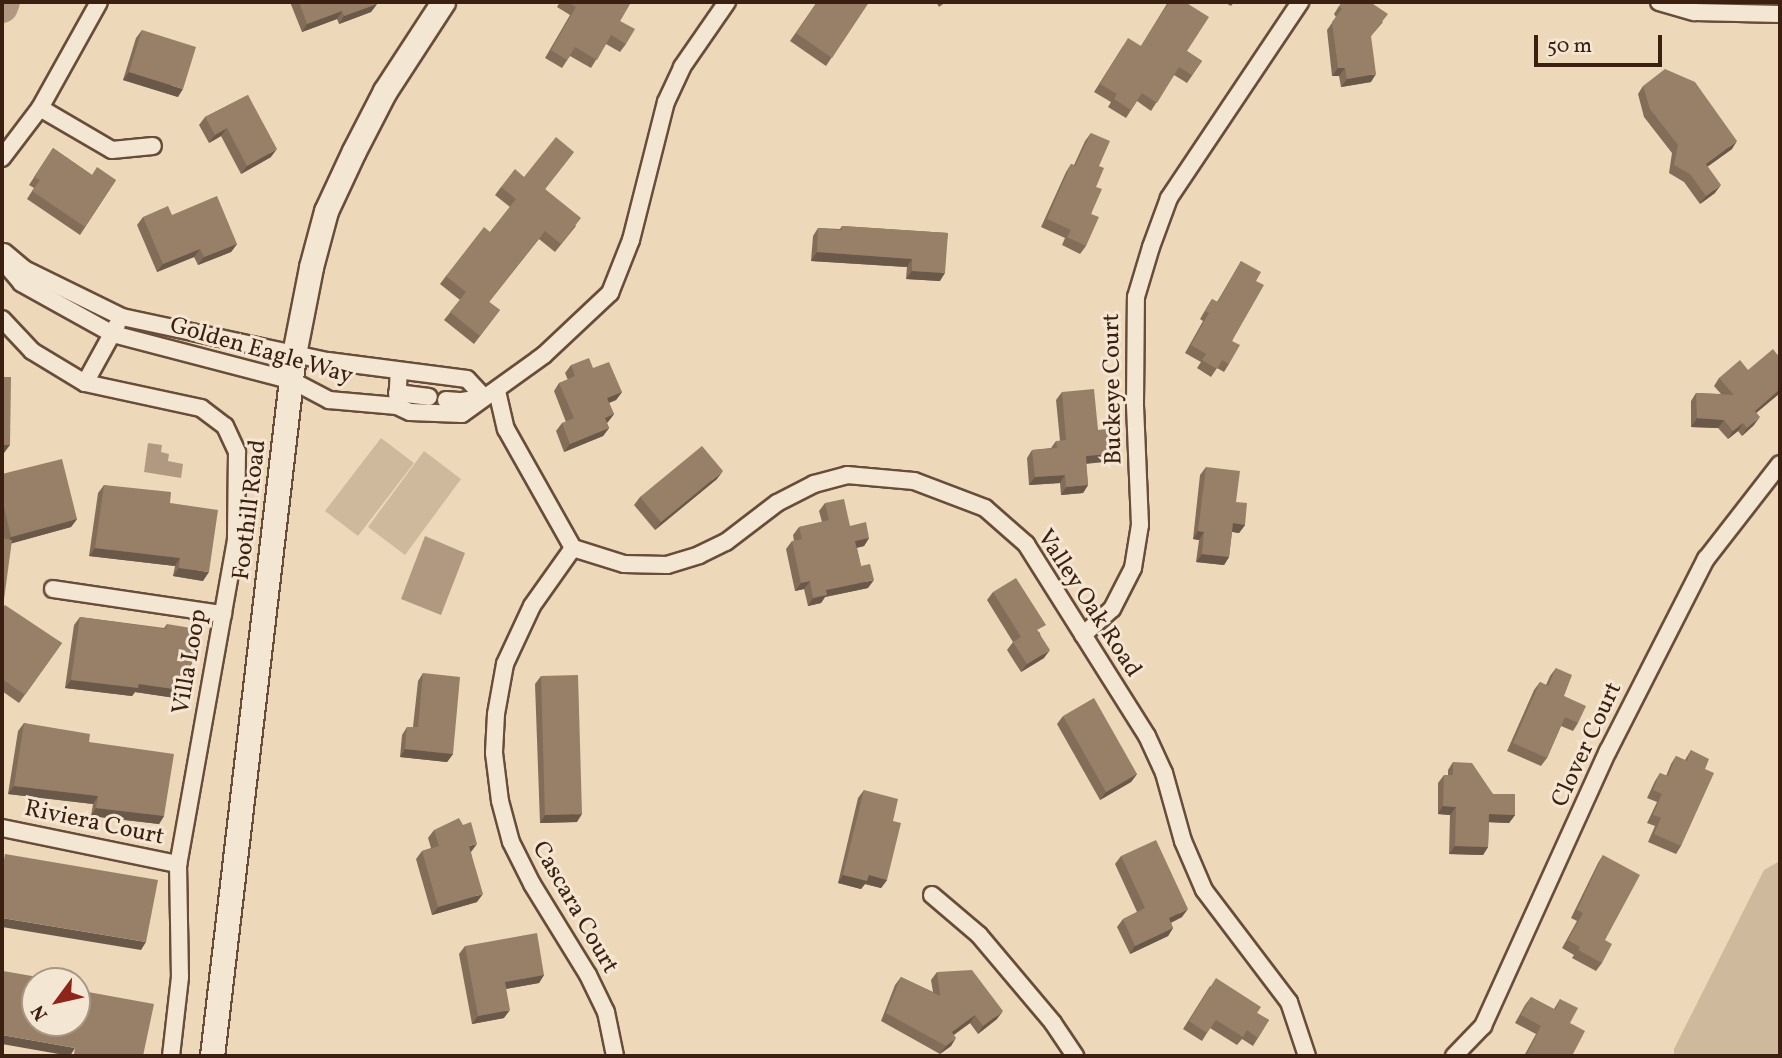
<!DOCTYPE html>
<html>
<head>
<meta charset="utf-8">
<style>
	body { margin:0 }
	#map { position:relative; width:1782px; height:1058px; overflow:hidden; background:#edd8ba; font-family:Vollkorn,serif }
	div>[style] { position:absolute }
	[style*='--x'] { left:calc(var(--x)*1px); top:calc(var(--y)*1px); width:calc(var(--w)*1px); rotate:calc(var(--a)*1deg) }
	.green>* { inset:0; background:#cfb99d }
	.water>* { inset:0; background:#b09980 }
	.river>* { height:32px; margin:-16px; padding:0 16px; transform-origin:16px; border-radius:16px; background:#b09980 }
	.roads { filter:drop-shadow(2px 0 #684d3a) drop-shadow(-2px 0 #684d3a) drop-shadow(0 2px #684d3a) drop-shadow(0 -2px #684d3a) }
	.street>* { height:16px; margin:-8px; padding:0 8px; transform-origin:8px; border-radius:8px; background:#f3e6d2 }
	.secondary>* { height:23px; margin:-11.5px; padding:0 11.5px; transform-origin:11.5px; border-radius:11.5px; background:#f3e6d2 }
	.wall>* { inset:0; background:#836d59 }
	.shaded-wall>* { inset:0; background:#6a5949 }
	.building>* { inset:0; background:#987f68 }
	span { translate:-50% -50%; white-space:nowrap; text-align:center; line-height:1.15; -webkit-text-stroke:6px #f3e6d2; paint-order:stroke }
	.street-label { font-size:24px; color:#3b1f10 }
	.frame { position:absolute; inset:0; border:4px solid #3b1f10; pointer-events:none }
	.north { position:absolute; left:21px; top:967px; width:70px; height:70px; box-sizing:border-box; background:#f3e6d2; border:2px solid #a99684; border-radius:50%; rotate:237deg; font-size:19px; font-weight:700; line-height:28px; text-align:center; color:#3b1f10 }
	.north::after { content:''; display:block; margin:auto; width:24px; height:32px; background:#8f2418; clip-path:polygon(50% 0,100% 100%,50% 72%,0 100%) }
	.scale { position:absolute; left:1534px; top:35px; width:128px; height:32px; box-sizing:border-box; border:4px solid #3b1f10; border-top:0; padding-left:9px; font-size:21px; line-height:24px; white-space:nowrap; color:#3b1f10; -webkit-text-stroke:5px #f3e6d2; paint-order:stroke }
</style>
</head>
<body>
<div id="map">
	<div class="green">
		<i style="clip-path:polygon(381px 438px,414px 463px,358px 536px,325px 511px)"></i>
		<i style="clip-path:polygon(424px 451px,461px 479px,405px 555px,368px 527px)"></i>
		<i style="clip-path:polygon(1780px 861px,1780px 1056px,1674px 1056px,1674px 1049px,1764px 870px)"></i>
	</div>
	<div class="water">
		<i style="clip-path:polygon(148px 443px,162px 445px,161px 452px,169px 454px,168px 461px,183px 464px,181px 478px,144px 472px)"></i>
		<i style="clip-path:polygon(425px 536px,465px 553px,441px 615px,401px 599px)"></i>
	</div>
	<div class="river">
		<i style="--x:2;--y:7;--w:5;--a:-68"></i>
	</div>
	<div class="roads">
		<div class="street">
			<i style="--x:1659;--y:2;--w:37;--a:16"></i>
			<i style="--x:1695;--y:12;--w:85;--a:1.3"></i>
			<i style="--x:40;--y:108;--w:83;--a:30.3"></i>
			<i style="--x:112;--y:150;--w:41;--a:-5.6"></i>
			<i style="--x:2;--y:158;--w:63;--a:-52.8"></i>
			<i style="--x:40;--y:108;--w:121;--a:-60.9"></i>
			<i style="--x:4;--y:252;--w:26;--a:40"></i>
			<i style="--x:24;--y:269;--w:109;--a:26.1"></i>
			<i style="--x:122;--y:317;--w:211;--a:12.1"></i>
			<i style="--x:328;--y:361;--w:140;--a:7.4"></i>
			<i style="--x:467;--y:379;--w:25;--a:47"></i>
			<i style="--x:2;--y:260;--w:30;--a:50"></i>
			<i style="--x:21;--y:283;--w:105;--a:29"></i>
			<i style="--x:113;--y:334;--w:186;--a:14.6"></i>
			<i style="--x:293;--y:381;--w:41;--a:27.8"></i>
			<i style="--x:329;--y:400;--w:68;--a:5"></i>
			<i style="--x:397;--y:406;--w:14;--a:25"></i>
			<i style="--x:410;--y:412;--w:52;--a:2.2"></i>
			<i style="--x:462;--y:414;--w:101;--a:-35.7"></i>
			<i style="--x:544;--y:355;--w:91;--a:-43.2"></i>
			<i style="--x:610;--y:293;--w:57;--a:-68.4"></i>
			<i style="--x:631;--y:240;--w:142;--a:-75.8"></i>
			<i style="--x:666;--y:102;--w:38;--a:-65"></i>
			<i style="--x:682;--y:67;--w:79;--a:-55.3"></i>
			<i style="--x:2;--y:319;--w:44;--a:46.8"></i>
			<i style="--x:32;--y:351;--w:62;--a:31.1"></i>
			<i style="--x:85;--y:383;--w:119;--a:12.2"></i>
			<i style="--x:201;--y:408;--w:30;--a:37"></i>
			<i style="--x:225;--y:426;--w:29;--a:65"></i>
			<i style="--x:237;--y:452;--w:88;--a:90.7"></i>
			<i style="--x:236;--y:540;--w:329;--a:100.1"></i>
			<i style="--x:178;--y:864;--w:113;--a:89"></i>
			<i style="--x:180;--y:977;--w:80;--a:96.5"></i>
			<i style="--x:85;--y:383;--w:66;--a:-61.1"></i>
			<i style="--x:497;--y:391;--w:39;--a:77"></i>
			<i style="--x:506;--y:429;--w:137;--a:60.6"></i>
			<i style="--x:573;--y:548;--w:53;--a:17.4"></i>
			<i style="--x:624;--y:564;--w:43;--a:1.3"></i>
			<i style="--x:667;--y:565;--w:34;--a:-17"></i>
			<i style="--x:699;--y:555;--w:30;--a:-26"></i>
			<i style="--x:726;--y:542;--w:64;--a:-37.4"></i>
			<i style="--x:777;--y:503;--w:42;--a:-27.2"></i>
			<i style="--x:814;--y:484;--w:34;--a:-15"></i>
			<i style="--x:847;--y:475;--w:67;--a:5.1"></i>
			<i style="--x:914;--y:481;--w:76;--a:20.8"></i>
			<i style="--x:985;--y:508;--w:55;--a:41.3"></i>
			<i style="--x:1026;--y:544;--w:227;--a:57.8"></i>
			<i style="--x:1147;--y:736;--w:41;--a:65.3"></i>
			<i style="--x:1164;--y:773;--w:71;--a:74.4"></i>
			<i style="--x:1183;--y:841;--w:53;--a:66.8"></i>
			<i style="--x:1204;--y:890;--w:141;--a:52.8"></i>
			<i style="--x:1289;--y:1002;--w:57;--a:71.6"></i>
			<i style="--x:397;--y:393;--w:32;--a:7"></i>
			<i style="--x:446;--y:400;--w:16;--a:4"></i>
			<i style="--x:462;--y:401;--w:20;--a:-9"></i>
			<i style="--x:397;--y:406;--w:35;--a:-87"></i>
			<i style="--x:573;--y:548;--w:71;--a:125.3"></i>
			<i style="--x:532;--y:606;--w:64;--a:115"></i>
			<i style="--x:505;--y:664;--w:51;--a:100.2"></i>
			<i style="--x:496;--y:714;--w:39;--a:93"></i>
			<i style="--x:494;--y:753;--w:48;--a:82.9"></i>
			<i style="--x:500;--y:801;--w:42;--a:75"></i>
			<i style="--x:511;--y:842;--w:47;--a:63.4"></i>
			<i style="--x:532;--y:884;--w:107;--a:58.4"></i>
			<i style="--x:588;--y:975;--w:41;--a:64.1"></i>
			<i style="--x:606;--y:1012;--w:45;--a:78.4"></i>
			<i style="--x:53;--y:589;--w:172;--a:8.4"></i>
			<i style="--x:1083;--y:635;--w:39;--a:-42"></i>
			<i style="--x:1112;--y:609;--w:46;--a:-62.9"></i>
			<i style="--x:1133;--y:568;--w:44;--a:-80.8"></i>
			<i style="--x:1140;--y:525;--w:121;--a:-92.4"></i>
			<i style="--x:1135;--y:404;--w:107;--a:-89.5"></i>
			<i style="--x:1136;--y:297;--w:52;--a:-73.3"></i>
			<i style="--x:1151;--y:247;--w:52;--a:-69.8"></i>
			<i style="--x:1169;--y:198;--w:236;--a:-56.2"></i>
			<i style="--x:2;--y:828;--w:180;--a:11.6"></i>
			<i style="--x:932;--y:895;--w:62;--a:40.4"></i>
			<i style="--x:979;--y:935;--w:115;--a:49.9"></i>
			<i style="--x:1053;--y:1023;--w:40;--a:56"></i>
			<i style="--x:1454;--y:1056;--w:42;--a:-46"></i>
			<i style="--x:1483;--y:1026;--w:302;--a:-65.6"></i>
			<i style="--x:1608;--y:751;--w:216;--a:-63"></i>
			<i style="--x:1706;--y:559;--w:120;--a:-52.1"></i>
		</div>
		<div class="secondary">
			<i style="--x:212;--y:1056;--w:707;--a:-83.34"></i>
			<i style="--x:294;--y:354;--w:89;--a:-78.9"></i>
			<i style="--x:311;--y:267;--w:58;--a:-75"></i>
			<i style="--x:326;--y:211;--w:66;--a:-65"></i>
			<i style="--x:354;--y:151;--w:68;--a:-62.7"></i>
			<i style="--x:385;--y:91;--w:106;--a:-56.9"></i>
		</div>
	</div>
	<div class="wall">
		<i style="clip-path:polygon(290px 2px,376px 2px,377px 4px,371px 12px,339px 24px,337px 19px,302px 32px)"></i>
		<i style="clip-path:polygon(560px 2px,631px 2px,620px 21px,626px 44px,620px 52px,606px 44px,591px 68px,570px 56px,562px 68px,545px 58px,570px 15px,557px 7px)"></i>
		<i style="clip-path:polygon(817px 2px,869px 2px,826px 66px,790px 41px)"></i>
		<i style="clip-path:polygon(936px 2px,946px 2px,939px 7px)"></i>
		<i style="clip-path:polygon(1168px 2px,1187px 51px,1202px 61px,1187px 83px,1174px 75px,1151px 111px,1137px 101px,1126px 118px,1108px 107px,1111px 102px,1094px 92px,1123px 46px,1141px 46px)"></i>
		<i style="clip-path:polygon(1224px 2px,1234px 2px,1231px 6px)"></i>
		<i style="clip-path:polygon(1339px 6px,1383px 22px,1371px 36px,1371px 82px,1341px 87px,1339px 76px,1332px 76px,1327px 30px,1336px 17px,1334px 14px)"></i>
		<i style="clip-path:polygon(142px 30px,178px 97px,123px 80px,136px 38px)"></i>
		<i style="clip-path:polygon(1643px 86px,1732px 149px,1707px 167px,1715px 193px,1700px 204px,1684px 182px,1669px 173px,1672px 153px,1644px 117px,1638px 94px)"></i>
		<i style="clip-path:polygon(248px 95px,271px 157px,241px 174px,221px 136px,209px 143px,199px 125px,205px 117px)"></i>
		<i style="clip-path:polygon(1091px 133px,1099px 166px,1086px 246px,1080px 254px,1062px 245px,1065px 238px,1041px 227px,1066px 172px,1071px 164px,1074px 165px,1085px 141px)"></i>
		<i style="clip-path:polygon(53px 148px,92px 175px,116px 180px,80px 235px,27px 199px,34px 188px,29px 185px)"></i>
		<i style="clip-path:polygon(574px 152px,545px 189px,576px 226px,555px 252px,539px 239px,489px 302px,500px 310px,474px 344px,444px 320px,460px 300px,440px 284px,446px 276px,490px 232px,510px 207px,495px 195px,501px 187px,524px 177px)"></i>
		<i style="clip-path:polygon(172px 215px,237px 244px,231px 252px,198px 265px,194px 257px,157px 272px,137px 225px,143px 217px)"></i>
		<i style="clip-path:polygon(842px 226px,948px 233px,940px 281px,906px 279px,907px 267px,811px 261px,813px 236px,818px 228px,840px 229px)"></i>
		<i style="clip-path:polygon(1241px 261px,1256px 281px,1232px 341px,1229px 364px,1224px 372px,1217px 368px,1211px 377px,1197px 368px,1201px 362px,1185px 353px,1203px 321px,1200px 319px,1207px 307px,1212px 299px,1217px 302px)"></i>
		<i style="clip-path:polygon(1780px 358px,1780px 393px,1756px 413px,1754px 425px,1742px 436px,1738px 431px,1728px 439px,1718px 428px,1691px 427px,1691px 401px,1696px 393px,1721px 394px,1714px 386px,1719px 378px,1748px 370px)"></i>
		<i style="clip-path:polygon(571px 365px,593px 368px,622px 392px,616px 400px,609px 403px,614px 414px,607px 423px,609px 428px,603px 436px,564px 452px,556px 431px,562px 423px,566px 422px,554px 391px,559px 383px,568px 380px,565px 373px)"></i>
		<i style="clip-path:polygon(1062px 392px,1098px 430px,1112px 461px,1086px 464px,1088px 485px,1083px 493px,1061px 495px,1060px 483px,1029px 485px,1027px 458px,1032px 450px,1051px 448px,1056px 441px,1060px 441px,1056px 400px)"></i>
		<i style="clip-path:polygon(1206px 467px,1245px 525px,1239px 533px,1232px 532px,1229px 557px,1224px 565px,1196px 562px,1199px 540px,1193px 539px,1200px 475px)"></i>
		<i style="clip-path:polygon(2px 474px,77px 519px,71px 527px,12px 543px,4px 539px,2px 529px)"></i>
		<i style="clip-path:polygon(717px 479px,655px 530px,634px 505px,640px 497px)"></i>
		<i style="clip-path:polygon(104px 485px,170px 503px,203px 581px,173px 576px,175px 566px,89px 556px,98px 493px)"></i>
		<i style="clip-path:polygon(825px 503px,850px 526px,869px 538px,864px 546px,857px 548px,861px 566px,868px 588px,825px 597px,821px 603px,808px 606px,804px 589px,795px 591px,786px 549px,792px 541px,794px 541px,793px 535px,799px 527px,822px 522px,819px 511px)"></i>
		<i style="clip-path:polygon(993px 592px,1040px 633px,1044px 658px,1021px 672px,1007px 650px,1013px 642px,987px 600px)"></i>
		<i style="clip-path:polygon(2px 609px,62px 643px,19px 703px,2px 691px)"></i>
		<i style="clip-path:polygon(80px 617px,164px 628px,167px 624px,188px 691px,182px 699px,135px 692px,132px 696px,65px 688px,74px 625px)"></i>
		<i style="clip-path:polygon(1556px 668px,1564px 696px,1578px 723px,1573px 731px,1561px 726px,1547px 758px,1541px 766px,1507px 751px,1534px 690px,1540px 682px,1546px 685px,1550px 676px)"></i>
		<i style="clip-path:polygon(423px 673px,453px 754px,447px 762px,400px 757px,402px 735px,407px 727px,413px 727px,418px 681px)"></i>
		<i style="clip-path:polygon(541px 676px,577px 822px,540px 823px,535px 684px)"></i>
		<i style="clip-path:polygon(1063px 716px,1137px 774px,1131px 782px,1100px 800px,1057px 724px)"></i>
		<i style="clip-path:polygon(24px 723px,89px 742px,164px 816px,159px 824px,91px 816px,93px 804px,8px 794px,18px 731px)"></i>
		<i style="clip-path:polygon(1691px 750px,1705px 769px,1681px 846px,1676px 854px,1648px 842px,1655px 826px,1647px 823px,1657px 802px,1647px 798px,1655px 781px,1660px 773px,1666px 776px,1671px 764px,1676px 756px,1685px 760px)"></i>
		<i style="clip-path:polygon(1453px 762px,1493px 794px,1515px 815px,1509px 823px,1489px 822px,1488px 847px,1483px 855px,1449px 854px,1450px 815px,1438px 814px,1438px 783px,1444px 775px,1448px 775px,1448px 770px)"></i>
		<i style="clip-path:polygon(864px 790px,887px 880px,881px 888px,865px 884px,861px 889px,838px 883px,858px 798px)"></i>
		<i style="clip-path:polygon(434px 830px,471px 852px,477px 902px,432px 915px,416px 859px,422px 851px,431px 848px,428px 838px)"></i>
		<i style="clip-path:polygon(1603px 855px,1605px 940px,1602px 963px,1596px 971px,1572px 958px,1574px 955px,1562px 948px,1577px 921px,1571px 918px,1598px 863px)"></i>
		<i style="clip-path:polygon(1121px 856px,1182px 917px,1171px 923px,1173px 928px,1168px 936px,1130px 954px,1117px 927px,1123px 919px,1137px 912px,1115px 864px)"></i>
		<i style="clip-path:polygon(465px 946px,544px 975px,539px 983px,506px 989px,504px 1018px,472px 1024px,459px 954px)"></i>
		<i style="clip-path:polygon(937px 972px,997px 1019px,978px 1034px,970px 1023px,954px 1035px,951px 1046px,940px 1054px,881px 1021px,895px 985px,901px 977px,933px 992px,931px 980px)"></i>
		<i style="clip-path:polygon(1210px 986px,1269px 1020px,1253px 1046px,1242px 1039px,1237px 1045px,1210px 1028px,1202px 1041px,1183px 1029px)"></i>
		<i style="clip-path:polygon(1531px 997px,1554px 1009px,1560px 999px,1570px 1023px,1572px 1056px,1524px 1056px,1536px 1034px,1515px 1023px,1525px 1005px)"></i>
	</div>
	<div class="shaded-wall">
		<i style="clip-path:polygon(377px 4px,371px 12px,339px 24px,344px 16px)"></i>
		<i style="clip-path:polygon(342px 11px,337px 19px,302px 32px,307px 24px)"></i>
		<i style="clip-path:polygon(1338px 68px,1345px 68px,1339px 76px,1332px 76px)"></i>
		<i style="clip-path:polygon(129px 72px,183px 89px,178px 97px,123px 80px)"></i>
		<i style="clip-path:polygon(1376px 74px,1371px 82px,1341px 87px,1347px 79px)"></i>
		<i style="clip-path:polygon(227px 128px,221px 136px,209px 143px,215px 135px)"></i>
		<i style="clip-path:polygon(1737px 141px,1732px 149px,1700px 172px,1706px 164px)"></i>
		<i style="clip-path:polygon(277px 149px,271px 157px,241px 174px,247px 166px)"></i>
		<i style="clip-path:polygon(1721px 185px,1715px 193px,1700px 204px,1706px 196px)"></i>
		<i style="clip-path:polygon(237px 244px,231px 252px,198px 265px,204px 257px)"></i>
		<i style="clip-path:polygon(200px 249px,194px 257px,157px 272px,163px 264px)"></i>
		<i style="clip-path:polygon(817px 252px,912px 259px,907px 267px,811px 261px)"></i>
		<i style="clip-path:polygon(912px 271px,945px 273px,940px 281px,906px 279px)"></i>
		<i style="clip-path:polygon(1780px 389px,1780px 393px,1749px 419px,1755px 411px)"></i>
		<i style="clip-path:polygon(622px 392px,616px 400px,601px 406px,607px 398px)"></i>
		<i style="clip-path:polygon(614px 414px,608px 422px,599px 426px,605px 418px)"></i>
		<i style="clip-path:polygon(1760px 417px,1754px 425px,1742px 436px,1747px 428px)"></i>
		<i style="clip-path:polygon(1697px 418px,1724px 420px,1718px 428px,1691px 427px)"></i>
		<i style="clip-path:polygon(1743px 423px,1738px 431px,1728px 439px,1733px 431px)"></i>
		<i style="clip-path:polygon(609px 428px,603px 436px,564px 452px,570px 444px)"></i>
		<i style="clip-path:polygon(2px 445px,10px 445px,4px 453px,2px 453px)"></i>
		<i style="clip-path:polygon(1118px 453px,1112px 461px,1080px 464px,1086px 456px)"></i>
		<i style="clip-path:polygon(723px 471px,717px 479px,655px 530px,661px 522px)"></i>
		<i style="clip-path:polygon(1065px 475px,1060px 483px,1029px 485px,1035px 477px)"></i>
		<i style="clip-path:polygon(1088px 485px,1083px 493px,1061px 495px,1066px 487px)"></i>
		<i style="clip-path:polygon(77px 519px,71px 527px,6px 545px,11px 537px)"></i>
		<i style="clip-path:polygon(1233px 523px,1245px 525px,1239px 533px,1228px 531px)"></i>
		<i style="clip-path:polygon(1198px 531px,1204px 532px,1199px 540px,1193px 539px)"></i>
		<i style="clip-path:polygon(869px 538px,864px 546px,850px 549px,855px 541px)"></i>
		<i style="clip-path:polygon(95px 548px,180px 558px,175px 566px,89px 556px)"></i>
		<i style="clip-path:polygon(1202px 554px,1229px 557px,1224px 565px,1196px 562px)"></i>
		<i style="clip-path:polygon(179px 568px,209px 572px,203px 581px,173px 576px)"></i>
		<i style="clip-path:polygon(874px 580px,868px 588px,825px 597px,821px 603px,808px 606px,813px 598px,826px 590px)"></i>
		<i style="clip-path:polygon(810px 581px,804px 589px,795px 591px,801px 583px)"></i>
		<i style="clip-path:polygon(1050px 650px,1044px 658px,1021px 672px,1027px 664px)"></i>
		<i style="clip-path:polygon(71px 680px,139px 684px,188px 691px,182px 699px,135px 692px,132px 696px,65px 688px)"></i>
		<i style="clip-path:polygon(405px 749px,453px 754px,447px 762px,400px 757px)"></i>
		<i style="clip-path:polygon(1137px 774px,1131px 782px,1100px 800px,1106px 792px)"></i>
		<i style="clip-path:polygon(14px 786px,98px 796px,93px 804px,8px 794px)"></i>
		<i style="clip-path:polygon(1443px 806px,1456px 807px,1450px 815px,1438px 814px)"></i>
		<i style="clip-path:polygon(96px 808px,164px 816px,159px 824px,91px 816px)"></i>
		<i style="clip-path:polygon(582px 814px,577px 822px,540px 823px,545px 815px)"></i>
		<i style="clip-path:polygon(1489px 814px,1515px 815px,1509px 823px,1483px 822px)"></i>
		<i style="clip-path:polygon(477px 844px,471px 852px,463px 854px,469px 846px)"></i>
		<i style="clip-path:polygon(1455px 846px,1488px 847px,1483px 855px,1449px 854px)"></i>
		<i style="clip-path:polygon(843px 875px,869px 875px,887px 880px,881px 888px,865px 884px,861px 889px,838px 883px)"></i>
		<i style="clip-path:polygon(483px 894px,477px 902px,432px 915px,438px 907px)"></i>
		<i style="clip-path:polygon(1188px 909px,1182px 917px,1163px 926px,1169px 918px)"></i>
		<i style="clip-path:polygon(2px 918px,146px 942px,141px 950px,2px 927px)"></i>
		<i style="clip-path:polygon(1173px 928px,1168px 936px,1130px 954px,1135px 946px)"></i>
		<i style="clip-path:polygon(544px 975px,539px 983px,499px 990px,505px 982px)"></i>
		<i style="clip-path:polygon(510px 1010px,504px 1018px,472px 1024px,478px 1016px)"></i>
		<i style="clip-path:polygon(1003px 1011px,997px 1019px,978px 1034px,983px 1026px)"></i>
		<i style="clip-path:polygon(975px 1015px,970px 1023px,946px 1040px,952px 1032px)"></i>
		<i style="clip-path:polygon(2px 1035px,75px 1048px,70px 1056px,2px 1044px)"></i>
		<i style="clip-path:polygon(956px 1038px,951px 1046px,940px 1054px,946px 1046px)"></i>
	</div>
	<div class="building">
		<i style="clip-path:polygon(299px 2px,376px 2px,377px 4px,344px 16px,342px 11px,307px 24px)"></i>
		<i style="clip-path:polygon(567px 2px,631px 2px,620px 21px,635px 29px,626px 44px,611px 35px,597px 60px,575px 47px,567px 60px,551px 50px,576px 7px)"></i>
		<i style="clip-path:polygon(817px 2px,869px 2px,832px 58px,796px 33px)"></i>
		<i style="clip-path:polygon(1169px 2px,1185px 2px,1209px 17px,1187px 51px,1202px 61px,1192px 75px,1179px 67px,1157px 103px,1142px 93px,1131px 110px,1114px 99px,1117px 94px,1100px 84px,1128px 38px,1141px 46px)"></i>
		<i style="clip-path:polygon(1342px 2px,1370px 2px,1388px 14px,1371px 36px,1376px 74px,1347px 79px,1345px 68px,1338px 68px,1332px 22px,1342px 9px,1339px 6px)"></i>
		<i style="clip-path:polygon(142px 30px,196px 47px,183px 89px,129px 72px)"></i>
		<i style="clip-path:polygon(1665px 69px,1695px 82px,1737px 141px,1706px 164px,1721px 185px,1706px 196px,1690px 174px,1674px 165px,1678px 145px,1650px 109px,1643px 86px)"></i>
		<i style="clip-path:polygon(248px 95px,277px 149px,247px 166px,227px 128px,215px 135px,205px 117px)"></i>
		<i style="clip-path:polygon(1091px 133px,1110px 141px,1099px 166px,1104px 168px,1096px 187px,1102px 189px,1091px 214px,1099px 217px,1086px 246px,1067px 237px,1071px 230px,1047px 219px,1071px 164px,1075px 166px)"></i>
		<i style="clip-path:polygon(556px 137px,574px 152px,545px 189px,581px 218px,561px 244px,545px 231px,489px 302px,500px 310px,480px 336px,450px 312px,466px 292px,446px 276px,484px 227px,490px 232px,516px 199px,501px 187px,515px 169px,524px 177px)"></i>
		<i style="clip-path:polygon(53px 148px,92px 175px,97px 167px,116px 180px,85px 227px,32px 191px,40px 180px,34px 177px)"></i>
		<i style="clip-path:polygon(217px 196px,237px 244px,204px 257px,200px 249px,163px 264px,143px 217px,168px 206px,172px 215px)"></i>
		<i style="clip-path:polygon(842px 226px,948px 233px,945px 273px,912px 271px,912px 259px,817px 252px,818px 228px,842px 230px)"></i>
		<i style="clip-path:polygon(1241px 261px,1261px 272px,1256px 281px,1264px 285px,1232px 341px,1240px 345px,1229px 364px,1222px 360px,1217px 369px,1202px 360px,1206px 354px,1191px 345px,1209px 313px,1205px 311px,1212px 299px,1218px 302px)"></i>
		<i style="clip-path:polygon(1773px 349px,1780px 358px,1780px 389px,1755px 411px,1760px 417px,1747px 428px,1743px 423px,1733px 431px,1724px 420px,1697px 418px,1696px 393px,1734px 395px,1719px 378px,1740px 360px,1748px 370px)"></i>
		<i style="clip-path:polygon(589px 358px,593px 368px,609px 362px,622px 392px,607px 398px,614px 414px,605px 418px,609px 428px,570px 444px,562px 423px,574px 418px,559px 383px,575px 376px,571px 365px)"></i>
		<i style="clip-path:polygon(2px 377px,11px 377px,10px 445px,2px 445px)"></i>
		<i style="clip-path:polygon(1094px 389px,1098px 430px,1116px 428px,1118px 453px,1086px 456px,1088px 485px,1066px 487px,1065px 475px,1035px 477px,1032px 450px,1057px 448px,1056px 441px,1066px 440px,1062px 392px)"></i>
		<i style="clip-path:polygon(702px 446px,723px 471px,661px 522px,640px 497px)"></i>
		<i style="clip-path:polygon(62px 459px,77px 519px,11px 537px,2px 498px,2px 474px)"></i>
		<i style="clip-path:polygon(1206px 467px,1240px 471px,1236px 502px,1247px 503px,1245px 525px,1233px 523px,1229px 557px,1202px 554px,1204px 532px,1198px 531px)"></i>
		<i style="clip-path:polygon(104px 485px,171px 492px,170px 503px,218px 510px,209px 572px,179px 568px,180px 558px,95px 548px)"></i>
		<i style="clip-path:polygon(844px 499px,850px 526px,866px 522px,869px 538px,855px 541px,861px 566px,870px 564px,874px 580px,826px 590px,827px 595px,813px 598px,810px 581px,801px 583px,792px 541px,802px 539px,799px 527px,829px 520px,825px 503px)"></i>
		<i style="clip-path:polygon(2px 538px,12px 540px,3px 607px,2px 607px)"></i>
		<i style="clip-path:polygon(1016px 578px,1046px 625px,1037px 630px,1050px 650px,1027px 664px,1013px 642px,1021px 637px,993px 592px)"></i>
		<i style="clip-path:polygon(5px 605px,62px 643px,25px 695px,2px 679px,2px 609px)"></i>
		<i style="clip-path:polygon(80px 617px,166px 629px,167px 624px,197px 629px,188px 691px,139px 684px,138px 688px,71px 680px)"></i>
		<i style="clip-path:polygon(1556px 668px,1572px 675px,1564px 696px,1586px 706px,1578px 723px,1565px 717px,1547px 758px,1513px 743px,1540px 682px,1548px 686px)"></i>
		<i style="clip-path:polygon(423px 673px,460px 677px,453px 754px,405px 749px,407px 727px,418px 727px)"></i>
		<i style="clip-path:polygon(578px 675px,582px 814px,545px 815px,541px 676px)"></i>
		<i style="clip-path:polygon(1094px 698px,1137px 774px,1106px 792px,1063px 716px)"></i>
		<i style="clip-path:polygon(24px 723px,90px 734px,89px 742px,174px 754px,164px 816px,96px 808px,98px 796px,14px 786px)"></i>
		<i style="clip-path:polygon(1691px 750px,1709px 759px,1705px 769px,1714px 773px,1681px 846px,1654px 834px,1661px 818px,1653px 815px,1662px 794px,1653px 790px,1660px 773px,1668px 776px,1676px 756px,1687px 761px)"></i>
		<i style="clip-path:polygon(1453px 762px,1472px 763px,1493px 794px,1515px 794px,1515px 815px,1489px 814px,1488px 847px,1455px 846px,1456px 807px,1443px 806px,1444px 775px,1453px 775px)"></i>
		<i style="clip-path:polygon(864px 790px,898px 799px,893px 821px,901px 823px,887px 880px,869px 875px,867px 881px,843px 875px)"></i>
		<i style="clip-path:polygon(459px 818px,463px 825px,471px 822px,477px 844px,469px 846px,483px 894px,438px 907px,422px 851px,439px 846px,434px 830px)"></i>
		<i style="clip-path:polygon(1156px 840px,1188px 909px,1169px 918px,1173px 928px,1135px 946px,1123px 919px,1145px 908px,1121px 856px)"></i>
		<i style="clip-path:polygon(5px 854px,158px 880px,146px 942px,2px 918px,2px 873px)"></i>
		<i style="clip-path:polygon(1603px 855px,1640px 875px,1605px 940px,1612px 944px,1602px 963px,1578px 950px,1580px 947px,1568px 940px,1583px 913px,1577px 910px)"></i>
		<i style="clip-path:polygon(537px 933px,544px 975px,505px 982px,510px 1010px,478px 1016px,465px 946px)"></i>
		<i style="clip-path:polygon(972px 970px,1003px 1011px,983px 1026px,975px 1015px,952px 1032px,956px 1038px,946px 1046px,886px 1013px,901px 977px,940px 996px,937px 972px)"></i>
		<i style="clip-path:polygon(3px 971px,61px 981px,35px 981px,35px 1023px,77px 1023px,77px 990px,154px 1004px,143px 1056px,85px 1056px,74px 1054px,75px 1048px,2px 1035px,2px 979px)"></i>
		<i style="clip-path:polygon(1216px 978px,1261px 1007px,1257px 1013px,1269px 1020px,1258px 1038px,1247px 1030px,1243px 1037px,1216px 1020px,1207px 1033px,1189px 1021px)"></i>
		<i style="clip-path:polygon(1531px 997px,1555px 1010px,1560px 999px,1578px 1008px,1570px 1023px,1585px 1031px,1572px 1056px,1526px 1056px,1541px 1026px,1521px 1015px)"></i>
	</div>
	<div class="street-label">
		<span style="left:261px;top:352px;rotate:16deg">Golden Eagle Way</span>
		<span style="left:1114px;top:389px;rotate:-91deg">Buckeye Court</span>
		<span style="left:251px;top:510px;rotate:-83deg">Foothill Road</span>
		<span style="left:1088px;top:604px;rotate:57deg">Valley Oak Road</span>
		<span style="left:191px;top:662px;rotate:-80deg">Villa Loop</span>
		<span style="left:1588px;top:745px;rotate:-65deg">Clover Court</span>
		<span style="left:94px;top:824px;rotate:12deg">Riviera Court</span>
		<span style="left:574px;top:908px;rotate:60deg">Cascara Court</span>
	</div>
	<div class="frame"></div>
	<div class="north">N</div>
	<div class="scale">50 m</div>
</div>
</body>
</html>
